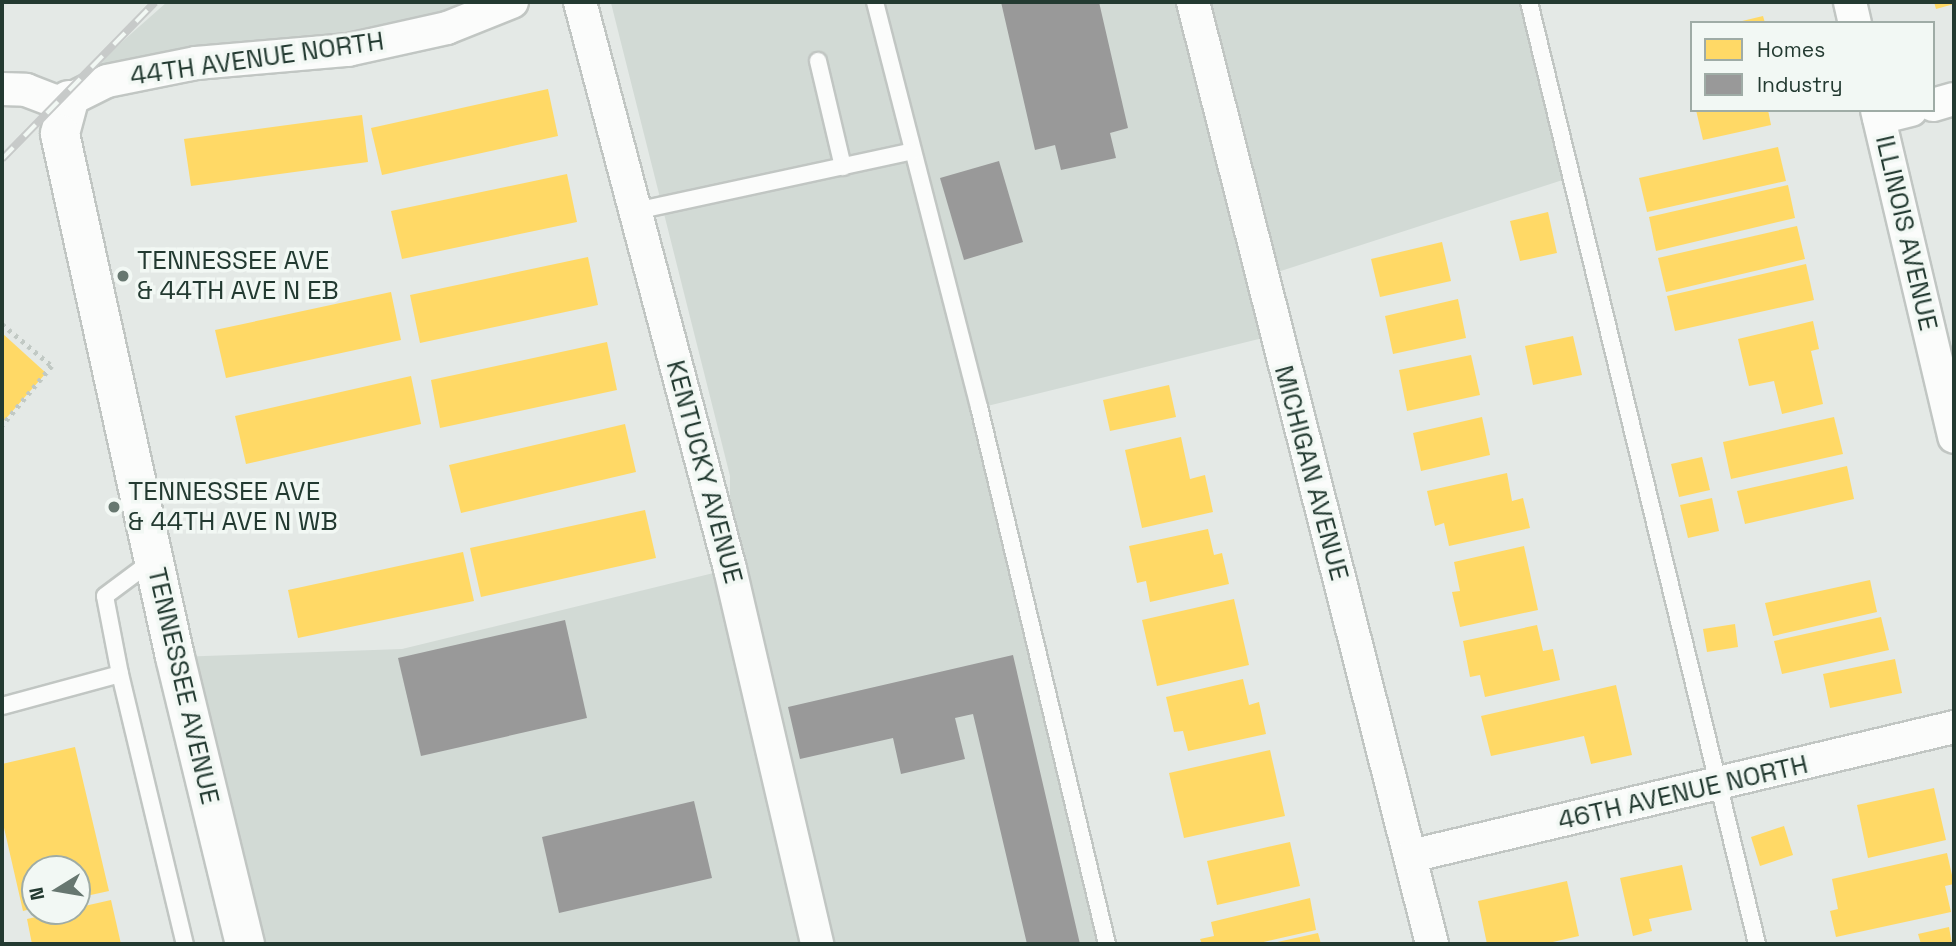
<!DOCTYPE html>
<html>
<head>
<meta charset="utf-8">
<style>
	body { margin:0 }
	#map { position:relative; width:1956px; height:946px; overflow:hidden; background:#e4e9e6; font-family:"Space Grotesk",sans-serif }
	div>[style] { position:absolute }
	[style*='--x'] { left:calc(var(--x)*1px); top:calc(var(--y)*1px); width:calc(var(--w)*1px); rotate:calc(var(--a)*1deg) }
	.built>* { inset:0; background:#d2dad5 }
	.homes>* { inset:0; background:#ffd966 }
	.industry>* { inset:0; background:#999 }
	.path>* { height:4.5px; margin-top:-2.25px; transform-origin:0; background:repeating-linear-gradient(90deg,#c1c9c4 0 3.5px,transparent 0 8.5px) }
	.roads { filter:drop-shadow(2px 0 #c1c6c3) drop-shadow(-2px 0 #c1c6c3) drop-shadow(0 2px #c1c6c3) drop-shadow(0 -2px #c1c6c3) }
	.lane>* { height:16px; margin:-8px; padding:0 8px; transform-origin:8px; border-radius:8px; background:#fbfcfb }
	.street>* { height:32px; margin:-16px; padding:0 16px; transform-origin:16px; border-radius:16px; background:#fbfcfb }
	.secondary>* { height:38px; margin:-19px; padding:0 19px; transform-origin:19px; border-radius:19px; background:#fbfcfb }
	.rail>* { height:8px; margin-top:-4px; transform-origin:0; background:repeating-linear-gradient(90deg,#f2f8f4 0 16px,#c7cac9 0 32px); box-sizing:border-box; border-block:2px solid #c7cac9 }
	.dots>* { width:19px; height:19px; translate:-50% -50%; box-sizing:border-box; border:4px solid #f2f8f4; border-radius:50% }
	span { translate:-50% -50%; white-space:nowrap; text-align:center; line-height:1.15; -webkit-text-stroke:7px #f2f8f4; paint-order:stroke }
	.street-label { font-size:26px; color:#233a31 }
	.poi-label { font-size:26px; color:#233a31 }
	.left { translate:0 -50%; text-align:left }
	.frame { position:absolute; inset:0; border:4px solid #233a31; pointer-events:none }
	.legend { position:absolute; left:1690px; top:21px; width:245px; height:91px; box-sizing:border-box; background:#f2f8f4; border:2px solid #9faca6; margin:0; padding:9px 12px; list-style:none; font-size:21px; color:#233a31 }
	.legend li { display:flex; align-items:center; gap:14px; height:35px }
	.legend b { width:35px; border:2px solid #9faca6 }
	.north { position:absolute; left:21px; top:855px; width:70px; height:70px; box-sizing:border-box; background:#f2f8f4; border:2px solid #9faca6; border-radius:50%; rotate:259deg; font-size:19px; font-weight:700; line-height:28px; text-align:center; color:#233a31 }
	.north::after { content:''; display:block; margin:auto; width:24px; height:32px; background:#677770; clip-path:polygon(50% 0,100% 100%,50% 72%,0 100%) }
</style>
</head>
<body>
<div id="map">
	<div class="built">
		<i style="clip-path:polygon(167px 2px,512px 2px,55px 101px)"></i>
		<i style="clip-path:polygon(1530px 2px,1572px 177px,1262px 277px,1275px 335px,979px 408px,1107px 944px,236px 944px,175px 657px,402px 649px,730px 569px,730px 476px,611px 3px)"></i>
	</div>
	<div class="homes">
		<i style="clip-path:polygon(1934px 2px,1954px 2px,1954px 4px,1936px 9px)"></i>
		<i style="clip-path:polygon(1763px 16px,1765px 23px,1738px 23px,1738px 22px)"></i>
		<i style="clip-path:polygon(548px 89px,558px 136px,382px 175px,371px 128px)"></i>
		<i style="clip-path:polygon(1696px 110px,1768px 110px,1771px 125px,1703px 140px)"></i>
		<i style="clip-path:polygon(362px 115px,368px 162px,191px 186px,184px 139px)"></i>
		<i style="clip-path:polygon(1778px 147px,1786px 181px,1647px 212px,1639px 178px)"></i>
		<i style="clip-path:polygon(567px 174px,577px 222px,402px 259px,391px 211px)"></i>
		<i style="clip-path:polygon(1788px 185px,1795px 218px,1656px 251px,1649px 217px)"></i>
		<i style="clip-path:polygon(1548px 212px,1557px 253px,1520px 261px,1510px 221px)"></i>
		<i style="clip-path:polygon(1797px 226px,1805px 259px,1666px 292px,1658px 258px)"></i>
		<i style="clip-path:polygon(1442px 242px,1451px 281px,1380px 297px,1371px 259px)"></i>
		<i style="clip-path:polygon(588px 257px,598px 305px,420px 343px,410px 295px)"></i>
		<i style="clip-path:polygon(1806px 264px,1814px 300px,1675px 331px,1667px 296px)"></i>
		<i style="clip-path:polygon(391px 292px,401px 340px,226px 378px,215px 330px)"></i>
		<i style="clip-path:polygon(1458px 299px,1466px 338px,1393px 354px,1385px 316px)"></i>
		<i style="clip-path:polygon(1813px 321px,1819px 349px,1811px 351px,1823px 404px,1782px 414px,1774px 381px,1749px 386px,1738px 339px)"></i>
		<i style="clip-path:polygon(2px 333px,46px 373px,2px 423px)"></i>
		<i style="clip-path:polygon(1573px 336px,1582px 375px,1533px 385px,1525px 346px)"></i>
		<i style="clip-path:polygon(607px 342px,617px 390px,440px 428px,431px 380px)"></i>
		<i style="clip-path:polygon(1471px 355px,1480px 395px,1407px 411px,1399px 370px)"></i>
		<i style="clip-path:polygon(411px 376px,421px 424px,246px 464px,235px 416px)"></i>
		<i style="clip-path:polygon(1169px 385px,1176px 417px,1110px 431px,1103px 400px)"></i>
		<i style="clip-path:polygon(1482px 417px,1490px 455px,1421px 471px,1413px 433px)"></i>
		<i style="clip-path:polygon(1834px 417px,1843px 454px,1731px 479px,1723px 442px)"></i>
		<i style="clip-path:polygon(625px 424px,636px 472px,461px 513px,449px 465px)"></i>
		<i style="clip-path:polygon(1181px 437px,1190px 479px,1205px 475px,1213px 512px,1142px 528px,1125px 450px)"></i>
		<i style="clip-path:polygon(1702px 457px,1710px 490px,1679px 497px,1671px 464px)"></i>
		<i style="clip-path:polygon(1847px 466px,1854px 499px,1745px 524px,1737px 491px)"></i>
		<i style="clip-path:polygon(1507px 473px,1512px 501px,1523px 498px,1530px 528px,1449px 546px,1444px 523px,1435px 526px,1427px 491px)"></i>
		<i style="clip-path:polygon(1712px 498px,1719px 531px,1688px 538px,1680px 505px)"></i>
		<i style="clip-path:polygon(645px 510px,656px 558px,481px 597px,470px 548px)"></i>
		<i style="clip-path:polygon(1208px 529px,1214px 555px,1222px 553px,1229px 584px,1150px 602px,1146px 581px,1137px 583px,1129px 546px)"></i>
		<i style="clip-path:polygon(1524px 546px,1538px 610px,1460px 627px,1452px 592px,1460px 591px,1454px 562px)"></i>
		<i style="clip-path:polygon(463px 552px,474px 601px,298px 638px,288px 590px)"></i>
		<i style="clip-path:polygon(1870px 580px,1877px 612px,1773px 636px,1765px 603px)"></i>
		<i style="clip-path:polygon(1234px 599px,1249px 665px,1157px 686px,1142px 620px)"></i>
		<i style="clip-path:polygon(1881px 617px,1889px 650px,1782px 674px,1774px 641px)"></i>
		<i style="clip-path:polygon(1735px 624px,1738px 647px,1707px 652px,1703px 629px)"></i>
		<i style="clip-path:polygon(1537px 625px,1543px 651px,1553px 649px,1560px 680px,1485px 697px,1480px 675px,1470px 677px,1463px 641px)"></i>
		<i style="clip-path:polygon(1895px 659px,1902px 693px,1830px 708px,1823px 674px)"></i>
		<i style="clip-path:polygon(1243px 679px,1249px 705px,1259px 702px,1266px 734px,1188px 751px,1183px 731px,1174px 732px,1166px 697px)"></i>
		<i style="clip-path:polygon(1616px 685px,1632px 755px,1591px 764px,1584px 736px,1491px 756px,1481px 716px)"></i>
		<i style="clip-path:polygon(75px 747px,109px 891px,77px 898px,77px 869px,35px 869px,35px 908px,23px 911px,2px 819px,2px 764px)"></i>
		<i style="clip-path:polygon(1270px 750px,1285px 816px,1184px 838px,1169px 773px)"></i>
		<i style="clip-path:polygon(1934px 788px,1946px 840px,1868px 858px,1857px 805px)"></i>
		<i style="clip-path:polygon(1784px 826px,1793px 855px,1760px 866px,1751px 837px)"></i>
		<i style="clip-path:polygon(1290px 842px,1300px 886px,1217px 905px,1207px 861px)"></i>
		<i style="clip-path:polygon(1947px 853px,1954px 884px,1945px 886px,1951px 912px,1836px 937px,1830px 911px,1838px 909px,1832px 879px)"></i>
		<i style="clip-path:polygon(1682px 865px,1692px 910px,1649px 919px,1652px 931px,1633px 936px,1620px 878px)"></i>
		<i style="clip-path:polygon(1567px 881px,1579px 936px,1544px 944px,1487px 944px,1478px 901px)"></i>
		<i style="clip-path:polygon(1310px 898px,1316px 930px,1255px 944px,1202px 944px,1200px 939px,1214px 936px,1211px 922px)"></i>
		<i style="clip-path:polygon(111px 900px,121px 944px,32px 944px,27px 919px)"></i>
		<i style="clip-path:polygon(1949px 927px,1952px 944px,1921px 944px,1918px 934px)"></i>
		<i style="clip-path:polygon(1318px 933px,1321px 944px,1273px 944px,1273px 943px)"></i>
	</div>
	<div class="industry">
		<i style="clip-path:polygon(1001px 2px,1099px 2px,1128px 128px,1110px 133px,1116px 158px,1061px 170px,1055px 145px,1035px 150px)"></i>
		<i style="clip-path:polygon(999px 161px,1023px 242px,964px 260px,940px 178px)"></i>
		<i style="clip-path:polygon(565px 620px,587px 718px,421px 756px,398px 658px)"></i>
		<i style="clip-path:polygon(1013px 655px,1080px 944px,1027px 944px,973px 714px,955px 718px,965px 759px,901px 774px,893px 738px,800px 759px,788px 707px)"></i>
		<i style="clip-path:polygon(694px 801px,712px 878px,559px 913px,542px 837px)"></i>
	</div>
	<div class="path">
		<i style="--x:2;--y:324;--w:65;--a:40"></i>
		<i style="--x:52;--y:366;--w:78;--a:129.8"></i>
	</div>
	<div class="roads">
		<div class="lane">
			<i style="--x:875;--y:2;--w:418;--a:75.6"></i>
			<i style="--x:979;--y:407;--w:552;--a:76.59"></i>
			<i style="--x:1529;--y:2;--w:969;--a:76.39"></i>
			<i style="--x:818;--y:61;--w:109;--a:76.7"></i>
			<i style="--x:636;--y:211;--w:283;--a:-12.2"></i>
			<i style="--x:120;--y:674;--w:79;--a:-100.9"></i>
			<i style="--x:105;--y:596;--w:59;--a:-36.7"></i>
			<i style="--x:2;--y:706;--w:122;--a:-15.2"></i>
			<i style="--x:120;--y:674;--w:278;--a:76.5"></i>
		</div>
		<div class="street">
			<i style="--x:580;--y:2;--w:587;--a:75.18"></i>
			<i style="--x:730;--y:569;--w:385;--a:76.9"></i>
			<i style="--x:1193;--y:2;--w:972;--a:75.76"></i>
			<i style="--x:1850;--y:2;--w:22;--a:77"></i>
			<i style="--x:2;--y:89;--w:24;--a:2"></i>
			<i style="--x:26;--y:90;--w:31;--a:21"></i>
			<i style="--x:55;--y:101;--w:14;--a:-4"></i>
			<i style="--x:69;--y:100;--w:42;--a:-26.6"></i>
			<i style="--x:107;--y:81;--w:91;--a:-11.4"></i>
			<i style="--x:196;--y:63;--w:153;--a:-4.9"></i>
			<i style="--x:348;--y:50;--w:101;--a:-12.5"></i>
			<i style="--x:447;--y:28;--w:70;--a:-21.8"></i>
			<i style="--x:1933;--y:105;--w:22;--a:-16"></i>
			<i style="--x:1877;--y:110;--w:336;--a:76.7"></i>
			<i style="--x:1879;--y:118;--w:33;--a:-14"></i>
			<i style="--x:1411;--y:856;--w:558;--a:-13.36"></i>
		</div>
		<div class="secondary">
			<i style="--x:69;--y:100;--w:35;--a:105"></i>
			<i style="--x:60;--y:134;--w:535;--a:77.6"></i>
			<i style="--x:175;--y:657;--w:295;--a:76.3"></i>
		</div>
	</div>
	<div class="rail">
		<i style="--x:2;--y:159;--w:219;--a:-45.7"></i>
	</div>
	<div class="dots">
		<i style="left:123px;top:276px;background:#677770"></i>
		<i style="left:114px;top:507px;background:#677770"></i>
	</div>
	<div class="street-label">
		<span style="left:257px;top:59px;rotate:-8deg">44TH AVENUE NORTH</span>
		<span style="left:1906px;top:233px;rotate:77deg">ILLINOIS AVENUE</span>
		<span style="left:704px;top:472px;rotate:75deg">KENTUCKY AVENUE</span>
		<span style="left:1311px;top:473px;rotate:75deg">MICHIGAN AVENUE</span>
		<span style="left:183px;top:686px;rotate:77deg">TENNESSEE AVENUE</span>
		<span style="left:1683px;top:793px;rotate:-13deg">46TH AVENUE NORTH</span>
	</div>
	<div class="poi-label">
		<span class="left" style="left:137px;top:276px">TENNESSEE AVE<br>&amp; 44TH AVE N EB</span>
		<span class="left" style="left:128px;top:507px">TENNESSEE AVE<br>&amp; 44TH AVE N WB</span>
	</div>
	<div class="frame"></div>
	<ul class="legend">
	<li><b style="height:19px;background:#ffd966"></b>Homes</li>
	<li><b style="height:19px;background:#999"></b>Industry</li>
	</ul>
	<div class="north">N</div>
</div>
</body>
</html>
